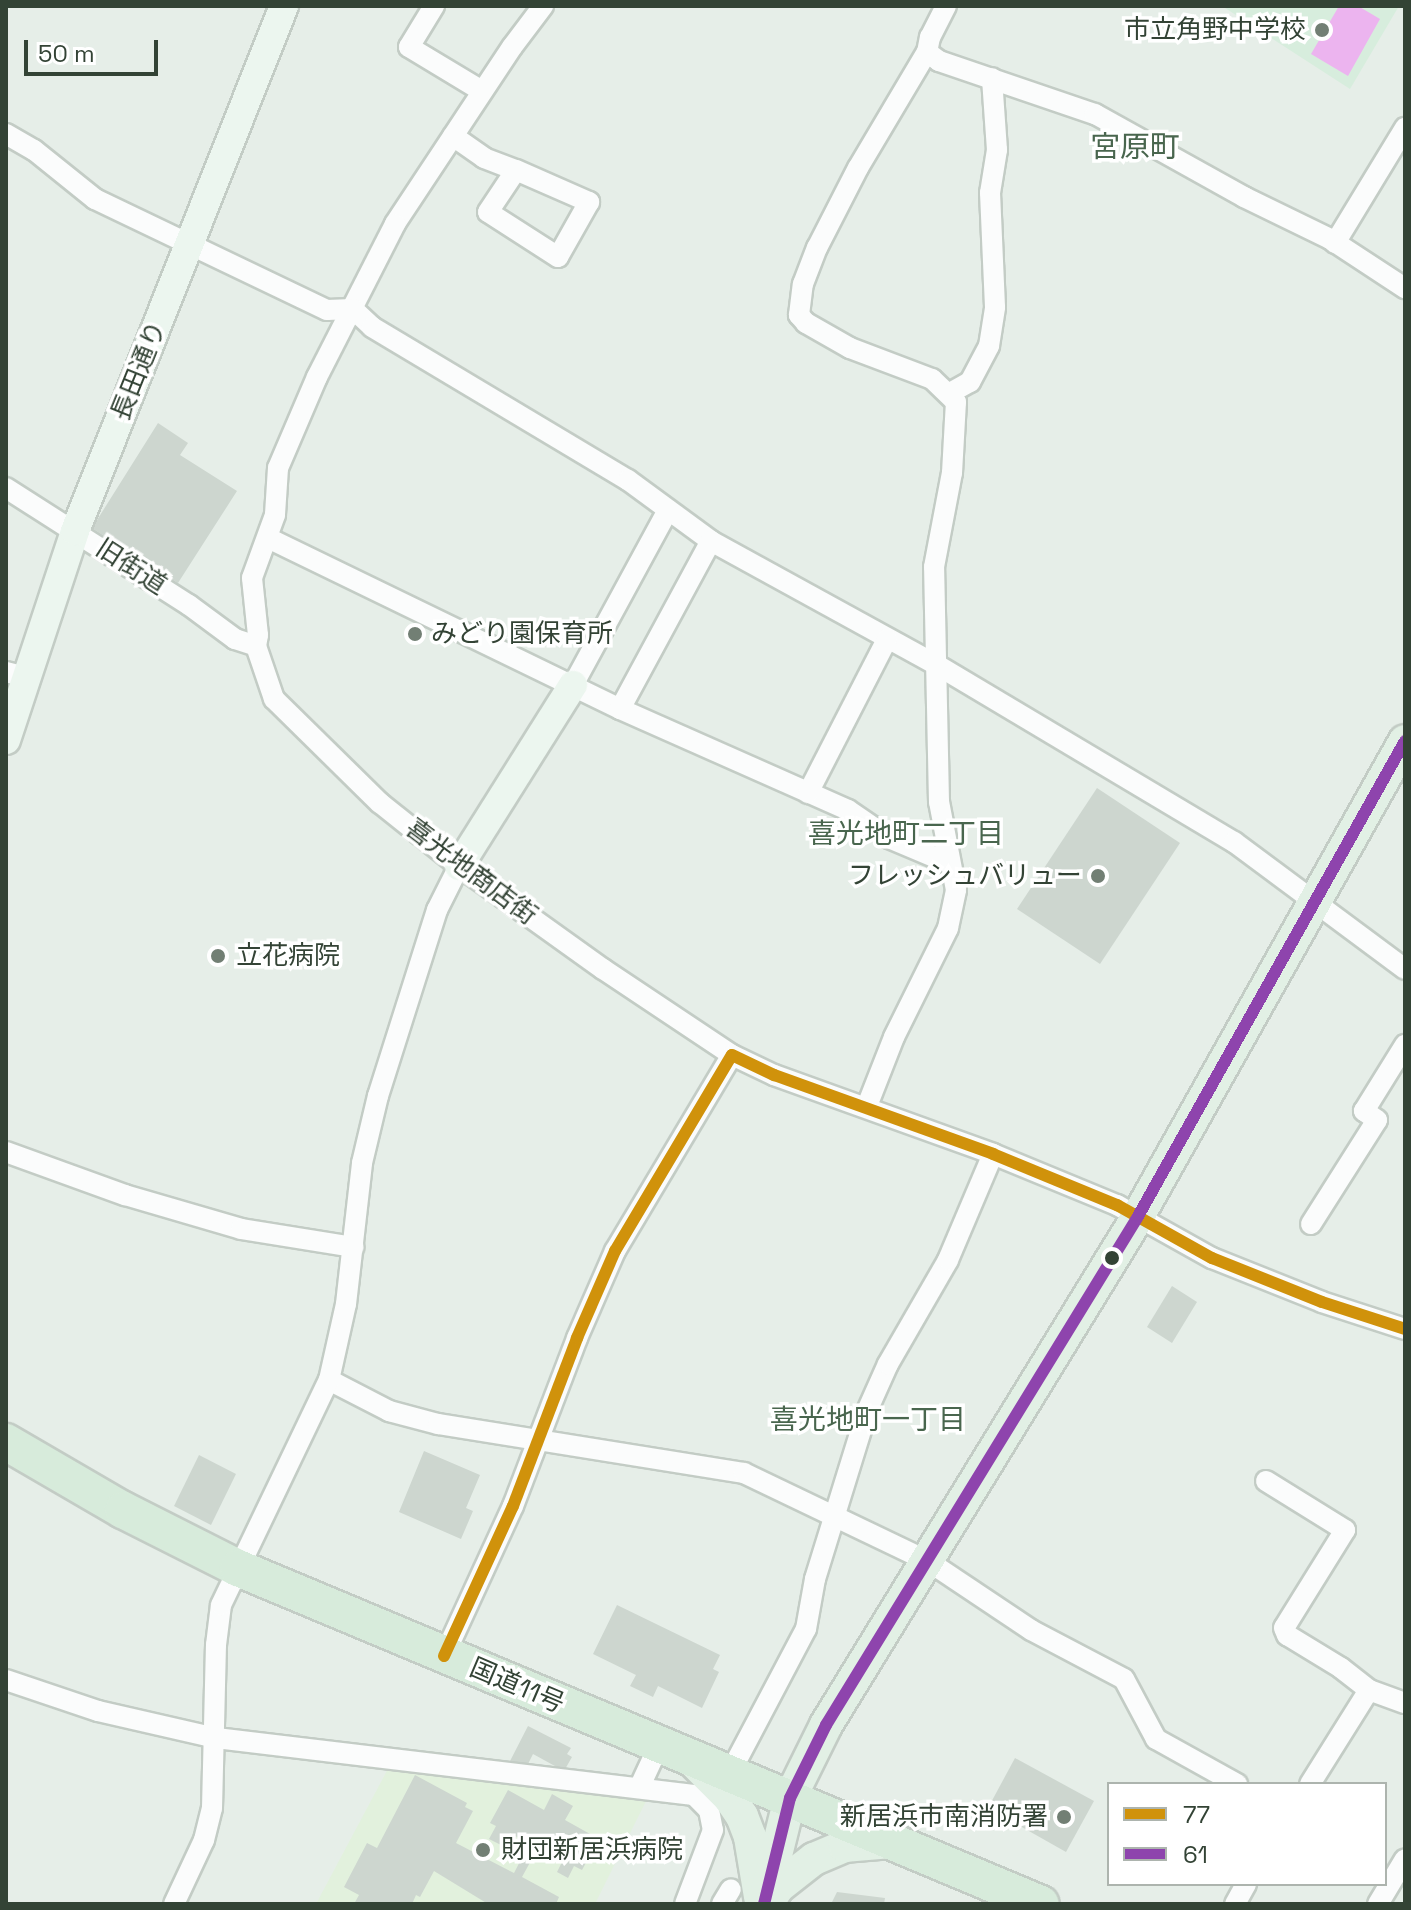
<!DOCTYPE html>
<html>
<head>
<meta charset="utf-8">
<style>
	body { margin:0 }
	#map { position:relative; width:1411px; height:1910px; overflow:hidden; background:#e6eee8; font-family:"Space Grotesk","Noto Sans JP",sans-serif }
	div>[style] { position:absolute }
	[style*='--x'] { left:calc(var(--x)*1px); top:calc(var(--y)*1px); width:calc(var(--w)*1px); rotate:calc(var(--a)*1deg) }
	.education>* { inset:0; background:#d7eddd }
	.medical>* { inset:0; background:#e2f1dd }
	.water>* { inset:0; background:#ecb4ef }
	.building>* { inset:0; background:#cdd6cf }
	.roads { filter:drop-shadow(2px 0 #c3ccc5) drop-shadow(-2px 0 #c3ccc5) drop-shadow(0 2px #c3ccc5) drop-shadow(0 -2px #c3ccc5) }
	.street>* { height:20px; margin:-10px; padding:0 10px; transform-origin:10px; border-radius:10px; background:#fbfcfc }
	.secondary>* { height:28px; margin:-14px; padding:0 14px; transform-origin:14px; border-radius:14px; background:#ecf6ef }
	.primary>* { height:32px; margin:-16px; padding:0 16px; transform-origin:16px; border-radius:16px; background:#e2f0e5 }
	.highway>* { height:36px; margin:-18px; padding:0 18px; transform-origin:18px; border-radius:18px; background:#d7ebdb }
	.bus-1>* { height:12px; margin:-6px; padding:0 6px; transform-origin:6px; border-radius:6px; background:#d0920b }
	.bus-2>* { height:12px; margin:-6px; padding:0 6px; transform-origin:6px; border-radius:6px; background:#8e44ad }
	.dots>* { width:22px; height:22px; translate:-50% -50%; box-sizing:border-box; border:4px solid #fff; border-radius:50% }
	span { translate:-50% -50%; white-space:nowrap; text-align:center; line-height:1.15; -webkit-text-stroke:7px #fff; paint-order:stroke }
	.poi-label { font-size:26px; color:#334335 }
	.right { translate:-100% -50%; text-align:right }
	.left { translate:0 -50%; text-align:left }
	.street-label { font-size:26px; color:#334335 }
	.neighbourhood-label { font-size:28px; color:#49664e }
	.quarter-label { font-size:30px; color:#49664e }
	.frame { position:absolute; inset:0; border:8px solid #334335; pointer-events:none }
	.legend { position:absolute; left:1107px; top:1782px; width:280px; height:104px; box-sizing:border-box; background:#fff; border:2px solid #adb4ae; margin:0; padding:10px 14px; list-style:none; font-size:24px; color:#334335 }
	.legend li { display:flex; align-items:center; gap:16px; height:40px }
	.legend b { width:40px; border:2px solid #adb4ae }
	.scale { position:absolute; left:24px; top:40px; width:134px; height:36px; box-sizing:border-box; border:4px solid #334335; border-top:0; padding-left:10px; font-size:24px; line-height:28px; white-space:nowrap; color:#334335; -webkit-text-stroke:6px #fff; paint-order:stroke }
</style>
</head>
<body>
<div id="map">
	<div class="education">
		<i style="clip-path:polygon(1222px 6px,1399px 6px,1350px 89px)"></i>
	</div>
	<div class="medical">
		<i style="clip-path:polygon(390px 1765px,649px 1795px,595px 1904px,316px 1904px)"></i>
	</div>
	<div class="water">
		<i style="clip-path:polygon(1339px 6px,1358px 6px,1380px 19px,1348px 76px,1311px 54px)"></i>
	</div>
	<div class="building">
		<i style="clip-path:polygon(158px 423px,188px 443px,180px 455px,237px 491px,178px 583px,92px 528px)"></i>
		<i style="clip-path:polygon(1097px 788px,1180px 843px,1100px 964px,1017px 909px)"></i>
		<i style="clip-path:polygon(1172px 1286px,1197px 1302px,1172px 1343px,1147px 1327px)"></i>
		<i style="clip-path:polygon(424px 1451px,480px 1475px,466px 1508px,473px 1511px,461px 1539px,399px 1512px)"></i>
		<i style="clip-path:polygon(199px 1455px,236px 1474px,211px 1525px,174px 1506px)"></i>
		<i style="clip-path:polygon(617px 1605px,720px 1655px,713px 1669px,719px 1672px,702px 1708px,658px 1686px,653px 1697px,630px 1686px,636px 1675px,593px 1654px)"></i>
		<i style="clip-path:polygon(528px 1726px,571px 1748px,567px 1754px,572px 1757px,564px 1771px,533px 1754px,526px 1768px,509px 1763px)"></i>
		<i style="clip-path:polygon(1015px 1758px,1094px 1801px,1066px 1852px,988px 1808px)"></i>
		<i style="clip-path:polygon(415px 1775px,467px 1803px,465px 1807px,473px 1811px,456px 1843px,514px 1873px,529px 1844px,510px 1833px,503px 1846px,489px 1839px,496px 1826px,490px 1823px,508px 1790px,544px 1810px,552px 1794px,573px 1806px,565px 1820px,599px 1839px,582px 1870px,574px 1866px,568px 1878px,557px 1872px,562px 1862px,538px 1848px,522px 1877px,559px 1897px,556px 1904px,488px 1904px,434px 1871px,420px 1897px,416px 1895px,412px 1904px,354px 1904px,359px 1895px,344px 1887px,367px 1843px,377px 1848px)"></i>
		<i style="clip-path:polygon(837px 1892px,885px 1898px,884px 1904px,831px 1904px)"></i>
	</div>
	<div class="roads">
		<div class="street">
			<i style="--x:434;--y:6;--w:48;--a:121.4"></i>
			<i style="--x:409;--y:47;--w:85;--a:31.1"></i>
			<i style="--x:543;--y:6;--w:51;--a:127.1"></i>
			<i style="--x:512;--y:47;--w:212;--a:123.5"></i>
			<i style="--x:395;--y:224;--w:172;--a:117"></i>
			<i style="--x:317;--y:377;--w:99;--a:113.2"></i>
			<i style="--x:278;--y:468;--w:47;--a:93.7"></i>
			<i style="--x:275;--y:515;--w:67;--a:110.1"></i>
			<i style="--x:252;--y:578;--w:57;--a:84"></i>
			<i style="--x:258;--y:635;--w:11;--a:100"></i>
			<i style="--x:256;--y:646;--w:56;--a:71.2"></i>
			<i style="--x:274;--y:699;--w:148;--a:44.5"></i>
			<i style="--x:380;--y:803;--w:101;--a:38.6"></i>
			<i style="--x:459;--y:866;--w:177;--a:35.6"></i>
			<i style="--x:603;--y:969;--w:155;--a:33.7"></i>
			<i style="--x:732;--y:1055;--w:47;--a:25.5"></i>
			<i style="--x:774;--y:1075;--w:233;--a:19.8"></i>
			<i style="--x:993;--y:1154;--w:134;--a:22.4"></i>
			<i style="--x:1117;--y:1205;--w:109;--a:29.2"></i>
			<i style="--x:1212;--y:1258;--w:118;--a:21.8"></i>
			<i style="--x:1322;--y:1302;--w:87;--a:18"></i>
			<i style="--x:946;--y:6;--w:35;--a:117"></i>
			<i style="--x:930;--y:37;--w:15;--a:101"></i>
			<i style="--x:927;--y:52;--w:15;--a:37"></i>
			<i style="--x:939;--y:61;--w:165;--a:18.8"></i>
			<i style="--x:1095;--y:114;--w:171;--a:29.1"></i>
			<i style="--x:1244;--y:197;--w:96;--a:26"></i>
			<i style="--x:1330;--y:239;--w:90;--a:33.2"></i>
			<i style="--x:6;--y:134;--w:32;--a:30"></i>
			<i style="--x:34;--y:150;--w:78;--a:38.8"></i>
			<i style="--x:95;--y:199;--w:257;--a:25.6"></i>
			<i style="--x:327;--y:310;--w:26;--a:-2"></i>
			<i style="--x:353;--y:309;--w:26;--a:43"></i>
			<i style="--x:372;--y:327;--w:298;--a:30.9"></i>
			<i style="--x:628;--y:480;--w:103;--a:36.3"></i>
			<i style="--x:711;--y:541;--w:258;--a:28.8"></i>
			<i style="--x:937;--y:665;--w:346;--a:30.8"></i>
			<i style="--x:1234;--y:842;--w:213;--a:36.6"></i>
			<i style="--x:453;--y:136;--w:38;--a:35"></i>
			<i style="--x:484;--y:158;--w:34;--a:21"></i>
			<i style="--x:516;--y:170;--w:80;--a:23.7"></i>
			<i style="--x:589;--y:202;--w:63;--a:119.4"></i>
			<i style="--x:558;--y:257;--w:83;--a:-147.3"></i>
			<i style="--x:488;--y:212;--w:50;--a:-56.3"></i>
			<i style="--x:1335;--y:243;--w:135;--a:-58.7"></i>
			<i style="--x:950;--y:393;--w:23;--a:-29"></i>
			<i style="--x:970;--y:382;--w:41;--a:-62.2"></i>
			<i style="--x:989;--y:346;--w:39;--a:-81"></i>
			<i style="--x:995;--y:307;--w:114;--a:-92.5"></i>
			<i style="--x:990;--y:193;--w:44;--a:-80.8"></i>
			<i style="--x:997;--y:150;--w:72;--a:-94"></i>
			<i style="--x:6;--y:488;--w:217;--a:32.6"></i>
			<i style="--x:189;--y:605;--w:57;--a:36.5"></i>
			<i style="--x:235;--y:639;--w:22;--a:18"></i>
			<i style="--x:268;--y:538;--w:391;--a:25.9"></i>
			<i style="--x:620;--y:709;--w:249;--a:23.9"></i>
			<i style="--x:848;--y:810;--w:50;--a:34.3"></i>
			<i style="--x:889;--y:838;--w:49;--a:22.9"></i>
			<i style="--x:934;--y:857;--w:14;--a:-17"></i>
			<i style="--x:6;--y:672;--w:21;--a:14"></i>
			<i style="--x:573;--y:685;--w:199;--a:-61.5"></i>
			<i style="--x:620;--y:709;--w:191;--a:-61.6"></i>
			<i style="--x:808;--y:793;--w:173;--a:-62.8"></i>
			<i style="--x:867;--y:1106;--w:74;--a:-68.6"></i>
			<i style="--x:894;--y:1037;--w:122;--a:-63.6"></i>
			<i style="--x:948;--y:928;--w:39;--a:-78"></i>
			<i style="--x:956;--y:890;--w:90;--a:-100.9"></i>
			<i style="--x:939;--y:802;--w:235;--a:-91.2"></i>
			<i style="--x:934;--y:567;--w:96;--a:-79.2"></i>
			<i style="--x:952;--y:473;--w:71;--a:-86.8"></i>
			<i style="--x:956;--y:402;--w:33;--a:-136"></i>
			<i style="--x:932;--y:379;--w:88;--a:-159.3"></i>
			<i style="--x:850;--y:348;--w:51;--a:-150.4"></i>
			<i style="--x:806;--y:323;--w:11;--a:-131"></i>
			<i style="--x:799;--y:315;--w:31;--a:-83"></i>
			<i style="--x:803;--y:284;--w:39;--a:-69"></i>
			<i style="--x:817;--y:248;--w:90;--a:-62.9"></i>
			<i style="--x:858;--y:168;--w:135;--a:-59.3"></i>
			<i style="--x:6;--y:1152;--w:127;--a:19.9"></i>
			<i style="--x:125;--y:1195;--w:121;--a:16.3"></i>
			<i style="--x:241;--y:1229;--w:114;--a:9.1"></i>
			<i style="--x:1311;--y:1224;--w:123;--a:-57.6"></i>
			<i style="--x:1377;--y:1120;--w:16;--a:-145"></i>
			<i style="--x:1364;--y:1111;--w:78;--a:-58.2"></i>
			<i style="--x:329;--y:1380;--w:68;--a:27.3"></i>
			<i style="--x:389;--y:1411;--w:51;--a:14.9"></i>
			<i style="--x:438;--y:1424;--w:310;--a:9.1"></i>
			<i style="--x:744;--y:1473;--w:204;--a:25.6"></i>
			<i style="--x:928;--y:1561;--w:124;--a:33.8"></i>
			<i style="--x:1031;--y:1630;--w:105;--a:27.8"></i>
			<i style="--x:1124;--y:1679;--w:68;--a:61.9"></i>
			<i style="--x:1156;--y:1739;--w:93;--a:29.1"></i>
			<i style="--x:1266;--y:1481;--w:93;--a:31.8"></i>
			<i style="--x:1345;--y:1530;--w:115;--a:121.9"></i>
			<i style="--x:1284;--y:1628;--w:8;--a:67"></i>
			<i style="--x:1287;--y:1635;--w:63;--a:31.4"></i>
			<i style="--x:1341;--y:1668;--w:36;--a:38"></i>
			<i style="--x:1369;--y:1690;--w:38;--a:20"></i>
			<i style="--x:444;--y:1656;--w:165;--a:-65.3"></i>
			<i style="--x:513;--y:1506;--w:180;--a:-69.1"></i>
			<i style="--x:577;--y:1338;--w:95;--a:-66.4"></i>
			<i style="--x:615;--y:1251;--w:228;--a:-59.2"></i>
			<i style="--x:6;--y:1680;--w:97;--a:18.6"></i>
			<i style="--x:98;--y:1711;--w:121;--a:12.9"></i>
			<i style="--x:216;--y:1738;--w:481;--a:6.8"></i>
			<i style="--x:694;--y:1795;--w:21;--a:45"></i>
			<i style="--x:709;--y:1810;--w:20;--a:79"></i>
			<i style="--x:713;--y:1830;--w:79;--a:110.7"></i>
			<i style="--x:731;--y:1771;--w:161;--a:-62.2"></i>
			<i style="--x:806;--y:1629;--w:51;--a:-79.8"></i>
			<i style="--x:815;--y:1579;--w:176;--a:-72.8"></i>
			<i style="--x:867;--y:1411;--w:51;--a:-65.9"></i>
			<i style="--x:888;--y:1364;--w:120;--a:-60"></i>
			<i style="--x:948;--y:1260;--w:115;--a:-67"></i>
			<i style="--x:1310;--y:1784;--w:111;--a:-57.9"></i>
			<i style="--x:640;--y:1786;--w:45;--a:-65.1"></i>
			<i style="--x:174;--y:1904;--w:71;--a:-64.9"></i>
			<i style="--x:204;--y:1840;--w:33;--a:-76"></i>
			<i style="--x:212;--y:1808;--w:163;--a:-88.6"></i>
			<i style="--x:216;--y:1645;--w:40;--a:-82.9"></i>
			<i style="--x:221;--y:1605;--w:250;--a:-64.4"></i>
			<i style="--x:329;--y:1380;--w:78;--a:-77.4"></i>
			<i style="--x:346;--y:1304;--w:142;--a:-83.5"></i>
			<i style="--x:362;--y:1163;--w:69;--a:-76.6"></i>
			<i style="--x:378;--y:1096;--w:195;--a:-72.4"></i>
			<i style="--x:437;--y:910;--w:49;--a:-63.4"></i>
			<i style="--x:722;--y:1904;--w:17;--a:-59"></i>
			<i style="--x:1235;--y:1904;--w:23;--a:-61"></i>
			<i style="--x:1378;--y:1904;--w:52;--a:-59"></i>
		</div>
		<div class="secondary">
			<i style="--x:6;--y:740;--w:220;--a:-71.7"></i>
			<i style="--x:75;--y:531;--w:565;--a:-68.29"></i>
			<i style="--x:459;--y:866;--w:214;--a:-57.8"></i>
		</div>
		<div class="primary">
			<i style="--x:693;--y:1761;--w:51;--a:45"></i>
			<i style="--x:729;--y:1797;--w:23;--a:56"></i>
			<i style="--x:742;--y:1816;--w:22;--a:69"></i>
			<i style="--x:750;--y:1837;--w:61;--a:80.5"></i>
			<i style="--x:764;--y:1904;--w:109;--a:-76.2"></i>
			<i style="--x:790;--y:1798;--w:81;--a:-63.7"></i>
			<i style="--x:826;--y:1725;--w:595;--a:-58.47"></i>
			<i style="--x:1137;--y:1218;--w:547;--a:-60.67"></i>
			<i style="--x:767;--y:1904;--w:20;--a:-57"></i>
			<i style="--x:778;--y:1887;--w:46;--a:-37.9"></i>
			<i style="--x:814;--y:1859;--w:34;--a:-23"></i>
			<i style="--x:845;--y:1846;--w:48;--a:-4.8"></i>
		</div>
		<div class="highway">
			<i style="--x:6;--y:1442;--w:135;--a:30.2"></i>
			<i style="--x:123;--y:1510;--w:129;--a:26.8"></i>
			<i style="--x:238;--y:1568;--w:870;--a:22.71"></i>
		</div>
	</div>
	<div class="bus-1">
		<i style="--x:444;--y:1656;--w:165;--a:-65.3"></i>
		<i style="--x:513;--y:1506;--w:180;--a:-69.1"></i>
		<i style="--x:577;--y:1338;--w:95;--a:-66.4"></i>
		<i style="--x:615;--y:1251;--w:228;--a:-59.2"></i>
		<i style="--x:732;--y:1055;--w:47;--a:25.5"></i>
		<i style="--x:774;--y:1075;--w:233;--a:19.8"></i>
		<i style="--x:993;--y:1154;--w:134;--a:22.4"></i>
		<i style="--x:1117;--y:1205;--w:109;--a:29.2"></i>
		<i style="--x:1212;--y:1258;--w:118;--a:21.8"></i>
		<i style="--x:1322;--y:1302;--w:87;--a:18"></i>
	</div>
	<div class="bus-2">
		<i style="--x:764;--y:1904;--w:109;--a:-76.2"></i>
		<i style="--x:790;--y:1798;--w:81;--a:-63.7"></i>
		<i style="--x:826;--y:1725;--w:595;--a:-58.47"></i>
		<i style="--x:1137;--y:1218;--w:547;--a:-60.67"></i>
	</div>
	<div class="dots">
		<i style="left:1322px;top:30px;background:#727f74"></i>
		<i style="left:415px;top:634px;background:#727f74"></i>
		<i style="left:1098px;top:876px;background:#727f74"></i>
		<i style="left:218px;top:956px;background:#727f74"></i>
		<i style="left:1112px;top:1258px;background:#334335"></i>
		<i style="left:1064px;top:1817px;background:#727f74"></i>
		<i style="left:483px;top:1850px;background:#727f74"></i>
	</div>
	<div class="poi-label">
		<span class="right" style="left:1306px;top:30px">市立角野中学校</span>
		<span class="left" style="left:431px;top:634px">みどり園保育所</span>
		<span class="right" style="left:1082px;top:876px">フレッシュバリュー</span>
		<span class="left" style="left:236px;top:956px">立花病院</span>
		<span class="right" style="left:1048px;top:1817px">新居浜市南消防署</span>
		<span class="left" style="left:501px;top:1850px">財団新居浜病院</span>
	</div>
	<div class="street-label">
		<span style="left:139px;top:371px;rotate:-68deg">長田通り</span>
		<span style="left:131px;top:567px;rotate:33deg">旧街道</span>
		<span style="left:471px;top:872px;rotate:37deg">喜光地商店街</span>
		<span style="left:517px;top:1686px;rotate:23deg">国道11号</span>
	</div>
	<div class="neighbourhood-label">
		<span style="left:906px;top:833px">喜光地町二丁目</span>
		<span style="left:868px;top:1419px">喜光地町一丁目</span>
	</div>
	<div class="quarter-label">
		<span style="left:1135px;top:147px">宮原町</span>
	</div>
	<div class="frame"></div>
	<ul class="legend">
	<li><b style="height:10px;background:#d0920b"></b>77</li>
	<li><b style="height:10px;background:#8e44ad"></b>61</li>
	</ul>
	<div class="scale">50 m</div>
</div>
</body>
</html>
